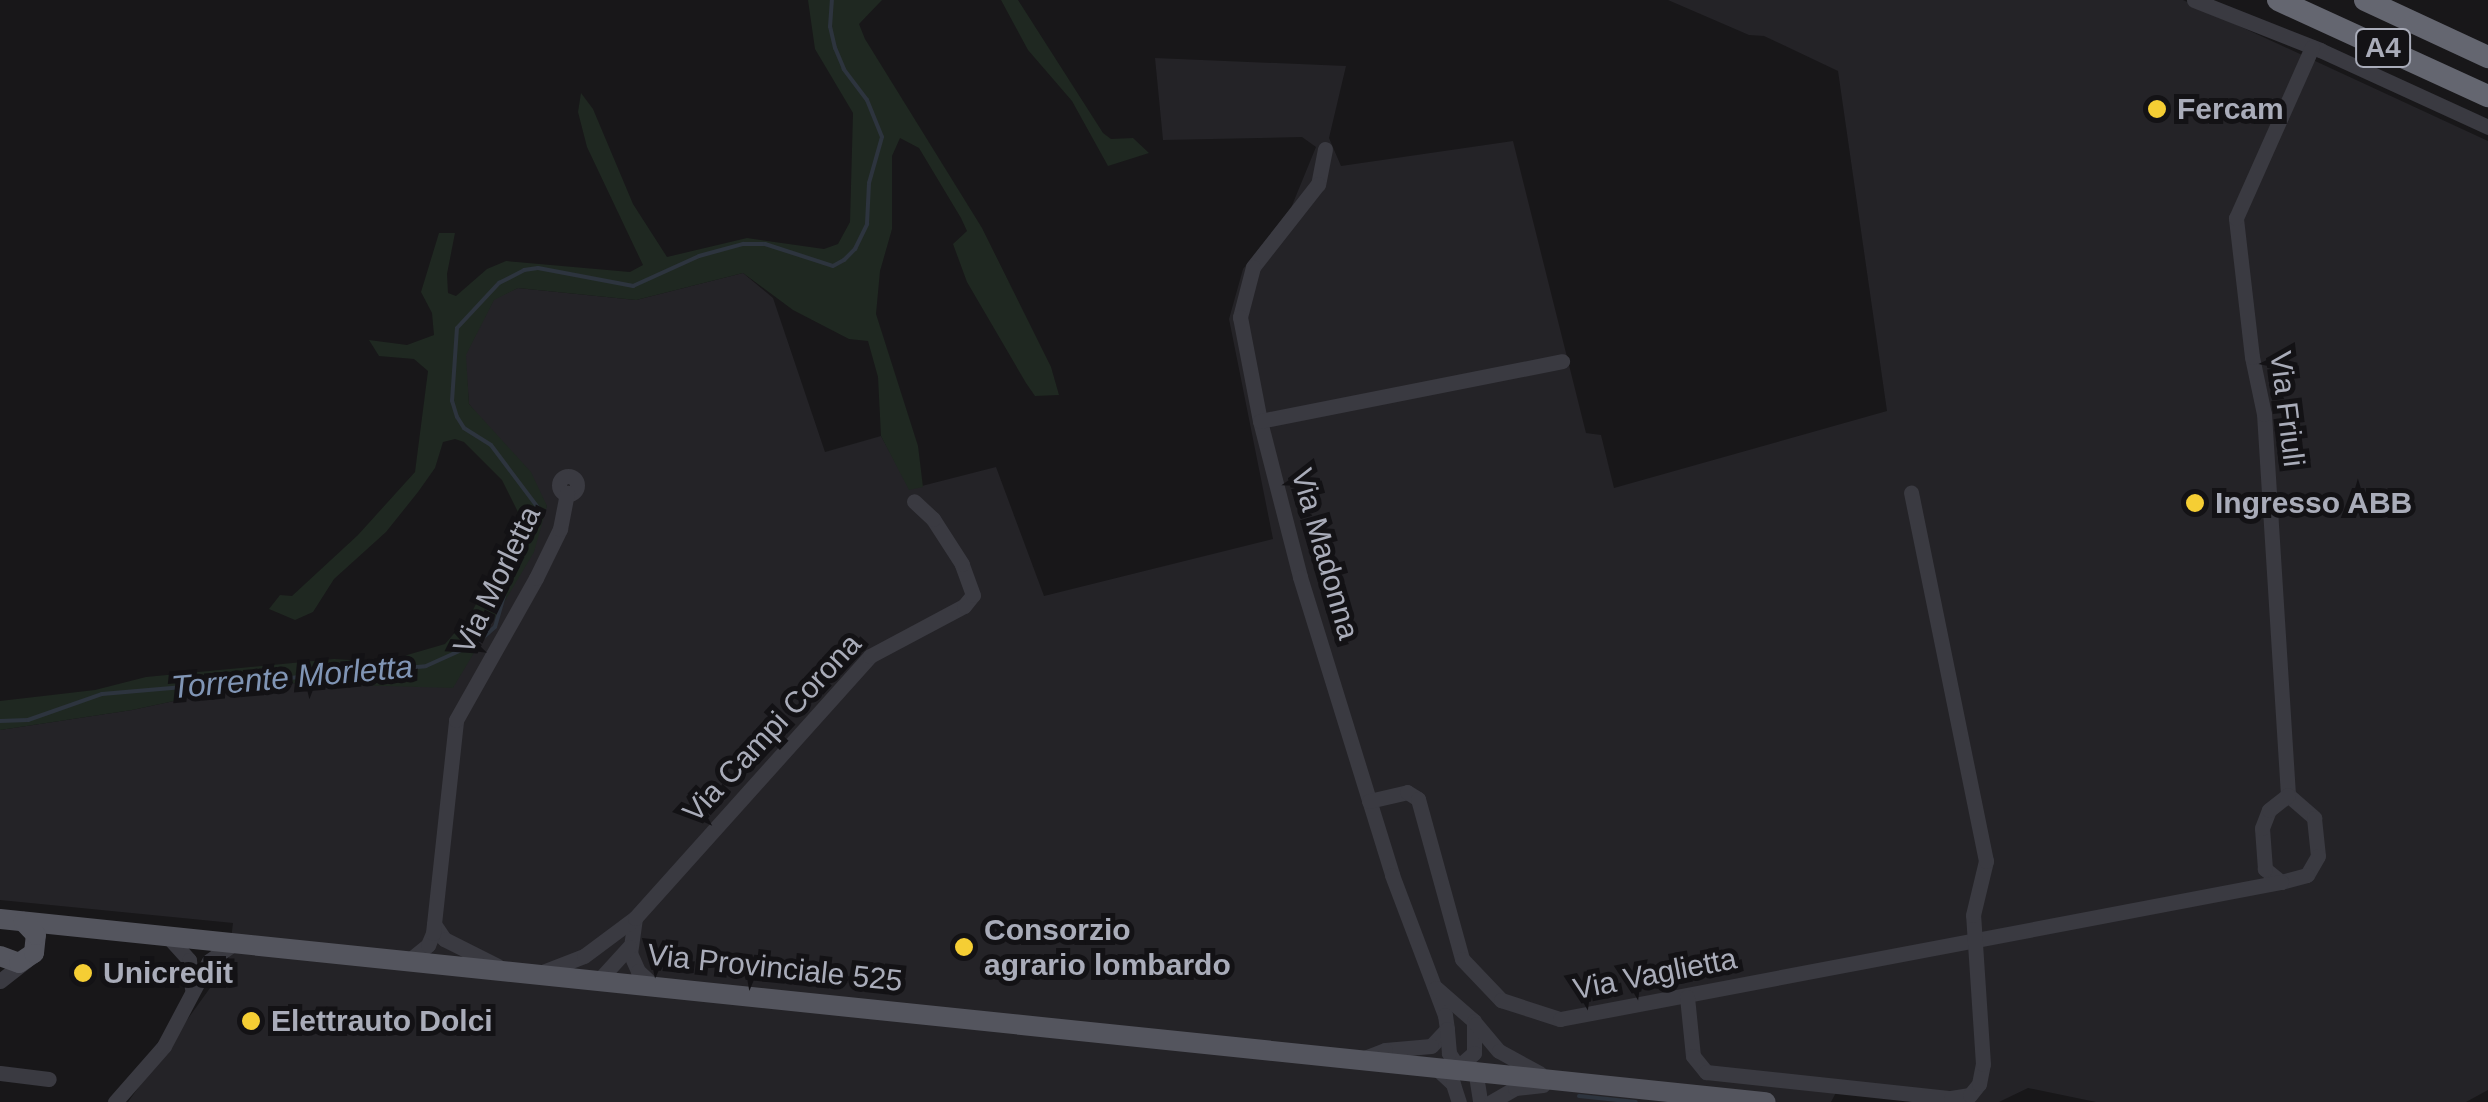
<!DOCTYPE html>
<html>
<head>
<meta charset="utf-8">
<style>
	body { margin:0 }
	#map { position:relative; width:2488px; height:1102px; overflow:hidden; background:#181719; font-family:Helvetica,sans-serif }
	div>[style] { position:absolute }
	[style*='--x'] { left:calc(var(--x)*1px); top:calc(var(--y)*1px); width:calc(var(--w)*1px); rotate:calc(var(--a)*1deg) }
	.built>* { inset:0; background:#242327 }
	.green>* { inset:0; background:#1f2821 }
	.stream>* { height:4px; margin:-2px; padding:0 2px; transform-origin:2px; border-radius:2px; background:#2d343e }
	.minor>* { height:15px; margin:-7.5px; padding:0 7.5px; transform-origin:7.5px; border-radius:7.5px; background:#3a3a41 }
	.minor>.ring { margin:-7.5px; padding:0; box-sizing:content-box; background:none; border:15px solid #3a3a41; border-radius:50% }
	.major>* { height:20px; margin:-10px; padding:0 10px; transform-origin:10px; border-radius:10px; background:#54555e }
	.highway>* { height:22px; margin:-11px; padding:0 11px; transform-origin:11px; border-radius:11px; background:#646670 }
	.dots>* { width:28px; height:28px; translate:-50% -50%; box-sizing:border-box; border:5px solid #131215; border-radius:50% }
	span { translate:-50% -50%; white-space:nowrap; text-align:center; line-height:1.15; -webkit-text-stroke:10px #131215; paint-order:stroke }
	.shield-label span { padding:2px 8px; background:#131215; border:2px solid; border-radius:8px; -webkit-text-stroke-width:0 }
	.shield-label { font-size:28px; color:#a9acb9; font-weight:700 }
	.poi-label { font-size:30px; color:#a9acb9; font-weight:700 }
	.left { translate:0 -50%; text-align:left }
	.street-label { font-size:30px; color:#a9acb9 }
	.water-label { font-size:32px; color:#8095b5; font-style:italic }
</style>
</head>
<body>
<div id="map">
	<div class="built">
		<i style="clip-path:polygon(1668px 0,2183px 0,2488px 141px,2488px 1090px,2466px 1102px,2096px 1102px,2028px 1088px,1999px 1102px,1949px 1102px,1839px 1087px,1831px 1102px,128px 1102px,228px 963px,233px 923px,0 900px,0 730px,132px 710px,239px 687px,283px 683px,453px 687px,547px 506px,469px 404px,465px 355px,494px 299px,518px 288px,636px 300px,743px 273px,773px 298px,825px 452px,881px 436px,910px 489px,996px 467px,1044px 596px,1273px 539px,1229px 319px,1243px 269px,1291px 208px,1316px 147px,1302px 137px,1163px 140px,1155px 58px,1346px 66px,1329px 138px,1341px 166px,1513px 141px,1586px 433px,1601px 435px,1614px 488px,1887px 411px,1838px 71px,1764px 36px,1749px 35px)"></i>
	</div>
	<div class="green">
		<i style="clip-path:polygon(808px 0,882px 0,859px 24px,865px 39px,982px 228px,1051px 367px,1059px 395px,1035px 396px,1026px 383px,967px 282px,953px 244px,967px 231px,961px 218px,919px 148px,900px 138px,892px 156px,892px 229px,880px 271px,876px 314px,918px 446px,923px 487px,909px 490px,881px 436px,878px 377px,868px 341px,849px 339px,793px 310px,743px 273px,636px 300px,518px 288px,494px 300px,466px 355px,469px 404px,531px 472px,547px 506px,534px 552px,453px 688px,283px 683px,239px 687px,132px 710px,0 730px,0 701px,95px 690px,146px 677px,334px 659px,383px 662px,445px 644px,471px 614px,520px 516px,502px 480px,464px 442px,455px 439px,443px 442px,435px 468px,418px 492px,386px 532px,334px 579px,313px 612px,295px 620px,269px 609px,280px 595px,292px 596px,358px 535px,415px 472px,428px 371px,414px 359px,379px 356px,369px 340px,407px 345px,434px 335px,432px 313px,421px 292px,439px 233px,455px 233px,447px 274px,448px 293px,456px 296px,487px 269px,506px 261px,630px 272px,643px 265px,587px 147px,578px 112px,581px 93px,593px 109px,633px 204px,667px 257px,747px 238px,824px 249px,838px 244px,850px 222px,853px 113px,815px 49px)"></i>
		<i style="clip-path:polygon(1001px 0,1018px 0,1103px 133px,1111px 139px,1133px 138px,1149px 153px,1108px 166px,1072px 101px,1028px 50px)"></i>
	</div>
	<div class="stream">
		<i style="--x:0;--y:721;--w:28;--a:-2"></i>
		<i style="--x:28;--y:720;--w:78;--a:-19.4"></i>
		<i style="--x:102;--y:694;--w:325;--a:-4.9"></i>
		<i style="--x:426;--y:666;--w:56;--a:-24.3"></i>
		<i style="--x:477;--y:643;--w:24;--a:-42"></i>
		<i style="--x:495;--y:627;--w:83;--a:-74"></i>
		<i style="--x:518;--y:547;--w:43;--a:-61.1"></i>
		<i style="--x:539;--y:509;--w:80;--a:-126.9"></i>
		<i style="--x:491;--y:445;--w:32;--a:-148"></i>
		<i style="--x:464;--y:428;--w:13;--a:-122"></i>
		<i style="--x:457;--y:417;--w:17;--a:-107"></i>
		<i style="--x:452;--y:401;--w:73;--a:-86.1"></i>
		<i style="--x:457;--y:328;--w:62;--a:-47"></i>
		<i style="--x:499;--y:283;--w:28;--a:-27"></i>
		<i style="--x:524;--y:270;--w:14;--a:-8"></i>
		<i style="--x:538;--y:268;--w:97;--a:10.7"></i>
		<i style="--x:633;--y:286;--w:72;--a:-24.4"></i>
		<i style="--x:699;--y:256;--w:46;--a:-15.3"></i>
		<i style="--x:743;--y:244;--w:22;--a:0"></i>
		<i style="--x:765;--y:244;--w:71;--a:17.9"></i>
		<i style="--x:833;--y:266;--w:13;--a:-29"></i>
		<i style="--x:844;--y:260;--w:16;--a:-45"></i>
		<i style="--x:855;--y:249;--w:28;--a:-64"></i>
		<i style="--x:867;--y:224;--w:41;--a:-87.2"></i>
		<i style="--x:869;--y:183;--w:48;--a:-74.2"></i>
		<i style="--x:882;--y:137;--w:40;--a:-112"></i>
		<i style="--x:867;--y:100;--w:39;--a:-127"></i>
		<i style="--x:844;--y:69;--w:23;--a:-113"></i>
		<i style="--x:835;--y:48;--w:22;--a:-103"></i>
		<i style="--x:830;--y:27;--w:27;--a:-86"></i>
		<i style="--x:1579;--y:1096;--w:57;--a:6"></i>
	</div>
	<div class="minor">
		<i style="--x:2194;--y:0;--w:136;--a:21.6"></i>
		<i style="--x:2320;--y:50;--w:185;--a:24.6"></i>
		<i style="--x:1325;--y:149;--w:36;--a:101"></i>
		<i style="--x:1318;--y:184;--w:105;--a:128.1"></i>
		<i style="--x:1253;--y:267;--w:52;--a:104.6"></i>
		<i style="--x:1240;--y:317;--w:106;--a:79.1"></i>
		<i style="--x:1260;--y:421;--w:161;--a:75.6"></i>
		<i style="--x:1300;--y:577;--w:312;--a:72.8"></i>
		<i style="--x:1392;--y:875;--w:150;--a:69.3"></i>
		<i style="--x:1445;--y:1015;--w:14;--a:82"></i>
		<i style="--x:1447;--y:1029;--w:23;--a:133"></i>
		<i style="--x:1431;--y:1046;--w:46;--a:175"></i>
		<i style="--x:1385;--y:1050;--w:22;--a:159"></i>
		<i style="--x:1260;--y:421;--w:308;--a:-11.2"></i>
		<i class="ring" style="left:559px;top:476px;width:3px;height:3px"></i>
		<i style="--x:2288;--y:795;--w:382;--a:-93.6"></i>
		<i style="--x:2264;--y:414;--w:58;--a:-101.9"></i>
		<i style="--x:2252;--y:357;--w:140;--a:-96.6"></i>
		<i style="--x:2236;--y:218;--w:187;--a:-66"></i>
		<i style="--x:2288;--y:795;--w:35;--a:41"></i>
		<i style="--x:2314;--y:818;--w:38;--a:84"></i>
		<i style="--x:2318;--y:856;--w:22;--a:120"></i>
		<i style="--x:2307;--y:875;--w:27;--a:165"></i>
		<i style="--x:2281;--y:882;--w:21;--a:-141"></i>
		<i style="--x:2265;--y:869;--w:41;--a:-94.2"></i>
		<i style="--x:2262;--y:828;--w:19;--a:-69"></i>
		<i style="--x:2269;--y:810;--w:24;--a:-38"></i>
		<i style="--x:1369;--y:801;--w:39;--a:-13"></i>
		<i style="--x:1407;--y:792;--w:13;--a:32"></i>
		<i style="--x:1418;--y:799;--w:166;--a:74.6"></i>
		<i style="--x:1462;--y:959;--w:57;--a:46.4"></i>
		<i style="--x:1501;--y:1000;--w:62;--a:17.9"></i>
		<i style="--x:1560;--y:1019;--w:734;--a:-10.76"></i>
		<i style="--x:635;--y:918;--w:35;--a:98"></i>
		<i style="--x:630;--y:953;--w:20;--a:66"></i>
		<i style="--x:638;--y:971;--w:22;--a:43"></i>
		<i style="--x:434;--y:924;--w:18;--a:56"></i>
		<i style="--x:444;--y:939;--w:60;--a:26.6"></i>
		<i style="--x:171;--y:940;--w:27;--a:48"></i>
		<i style="--x:189;--y:960;--w:28;--a:84"></i>
		<i style="--x:407;--y:962;--w:27;--a:-39"></i>
		<i style="--x:428;--y:945;--w:13;--a:-67"></i>
		<i style="--x:433;--y:933;--w:214;--a:-83.8"></i>
		<i style="--x:456;--y:720;--w:163;--a:-60.6"></i>
		<i style="--x:536;--y:578;--w:55;--a:-63.9"></i>
		<i style="--x:560;--y:529;--w:37;--a:-79"></i>
		<i style="--x:540;--y:973;--w:47;--a:-21.1"></i>
		<i style="--x:584;--y:956;--w:64;--a:-36.7"></i>
		<i style="--x:635;--y:918;--w:352;--a:-48.1"></i>
		<i style="--x:870;--y:656;--w:106;--a:-28"></i>
		<i style="--x:964;--y:606;--w:14;--a:-51"></i>
		<i style="--x:973;--y:595;--w:33;--a:-110"></i>
		<i style="--x:962;--y:564;--w:54;--a:-122.8"></i>
		<i style="--x:933;--y:519;--w:26;--a:-137"></i>
		<i style="--x:0;--y:981;--w:34;--a:-38"></i>
		<i style="--x:598;--y:981;--w:46;--a:-47.6"></i>
		<i style="--x:1436;--y:988;--w:50;--a:41"></i>
		<i style="--x:1474;--y:1021;--w:32;--a:90"></i>
		<i style="--x:1474;--y:1053;--w:21;--a:139"></i>
		<i style="--x:1458;--y:1067;--w:17;--a:-123"></i>
		<i style="--x:1449;--y:1053;--w:24;--a:-95"></i>
		<i style="--x:1687;--y:997;--w:59;--a:84.2"></i>
		<i style="--x:1693;--y:1056;--w:21;--a:51"></i>
		<i style="--x:1706;--y:1072;--w:246;--a:6.1"></i>
		<i style="--x:1951;--y:1098;--w:19;--a:-9"></i>
		<i style="--x:1970;--y:1095;--w:14;--a:-51"></i>
		<i style="--x:1979;--y:1084;--w:20;--a:-79"></i>
		<i style="--x:1983;--y:1064;--w:149;--a:-93.8"></i>
		<i style="--x:1973;--y:915;--w:56;--a:-76.5"></i>
		<i style="--x:1986;--y:861;--w:376;--a:-101.5"></i>
		<i style="--x:1476;--y:1024;--w:35;--a:50"></i>
		<i style="--x:1499;--y:1051;--w:46;--a:28.8"></i>
		<i style="--x:1435;--y:1067;--w:25;--a:43"></i>
		<i style="--x:1453;--y:1084;--w:19;--a:72"></i>
		<i style="--x:1475;--y:1069;--w:33;--a:81"></i>
		<i style="--x:0;--y:1073;--w:49;--a:7"></i>
		<i style="--x:115;--y:1102;--w:74;--a:-48.8"></i>
		<i style="--x:164;--y:1046;--w:96;--a:-62.1"></i>
		<i style="--x:209;--y:961;--w:28;--a:-35"></i>
		<i style="--x:1491;--y:1102;--w:28;--a:-30"></i>
		<i style="--x:1515;--y:1088;--w:28;--a:-6"></i>
	</div>
	<div class="major">
		<i style="--x:0;--y:919;--w:1775;--a:5.92"></i>
		<i style="--x:0;--y:956;--w:20;--a:20"></i>
		<i style="--x:19;--y:963;--w:18;--a:-34"></i>
		<i style="--x:34;--y:953;--w:18;--a:-84"></i>
		<i style="--x:36;--y:935;--w:18;--a:-133"></i>
	</div>
	<div class="highway">
		<i style="--x:2278;--y:0;--w:231;--a:24.6"></i>
		<i style="--x:2365;--y:0;--w:136;--a:24.9"></i>
	</div>
	<div class="dots">
		<i style="left:2157px;top:109px;background:#f5ce34"></i>
		<i style="left:2195px;top:503px;background:#f5ce34"></i>
		<i style="left:964px;top:947px;background:#f5ce34"></i>
		<i style="left:83px;top:973px;background:#f5ce34"></i>
		<i style="left:251px;top:1021px;background:#f5ce34"></i>
	</div>
	<div class="shield-label">
		<span style="left:2383px;top:48px">A4</span>
	</div>
	<div class="poi-label">
		<span class="left" style="left:2177px;top:109px">Fercam</span>
		<span class="left" style="left:2215px;top:503px">Ingresso ABB</span>
		<span class="left" style="left:984px;top:947px">Consorzio<br>agrario lombardo</span>
		<span class="left" style="left:103px;top:973px">Unicredit</span>
		<span class="left" style="left:271px;top:1021px">Elettrauto Dolci</span>
	</div>
	<div class="street-label">
		<span style="left:2287px;top:409px;rotate:83deg">Via Friuli</span>
		<span style="left:1325px;top:554px;rotate:74deg">Via Madonna</span>
		<span style="left:497px;top:580px;rotate:-64deg">Via Morletta</span>
		<span style="left:772px;top:728px;rotate:-47deg">Via Campi Corona</span>
		<span style="left:775px;top:968px;rotate:6deg">Via Provinciale 525</span>
		<span style="left:1655px;top:974px;rotate:-11deg">Via Vaglietta</span>
	</div>
	<div class="water-label">
		<span style="left:292px;top:677px;rotate:-5deg">Torrente Morletta</span>
	</div>
</div>
</body>
</html>
